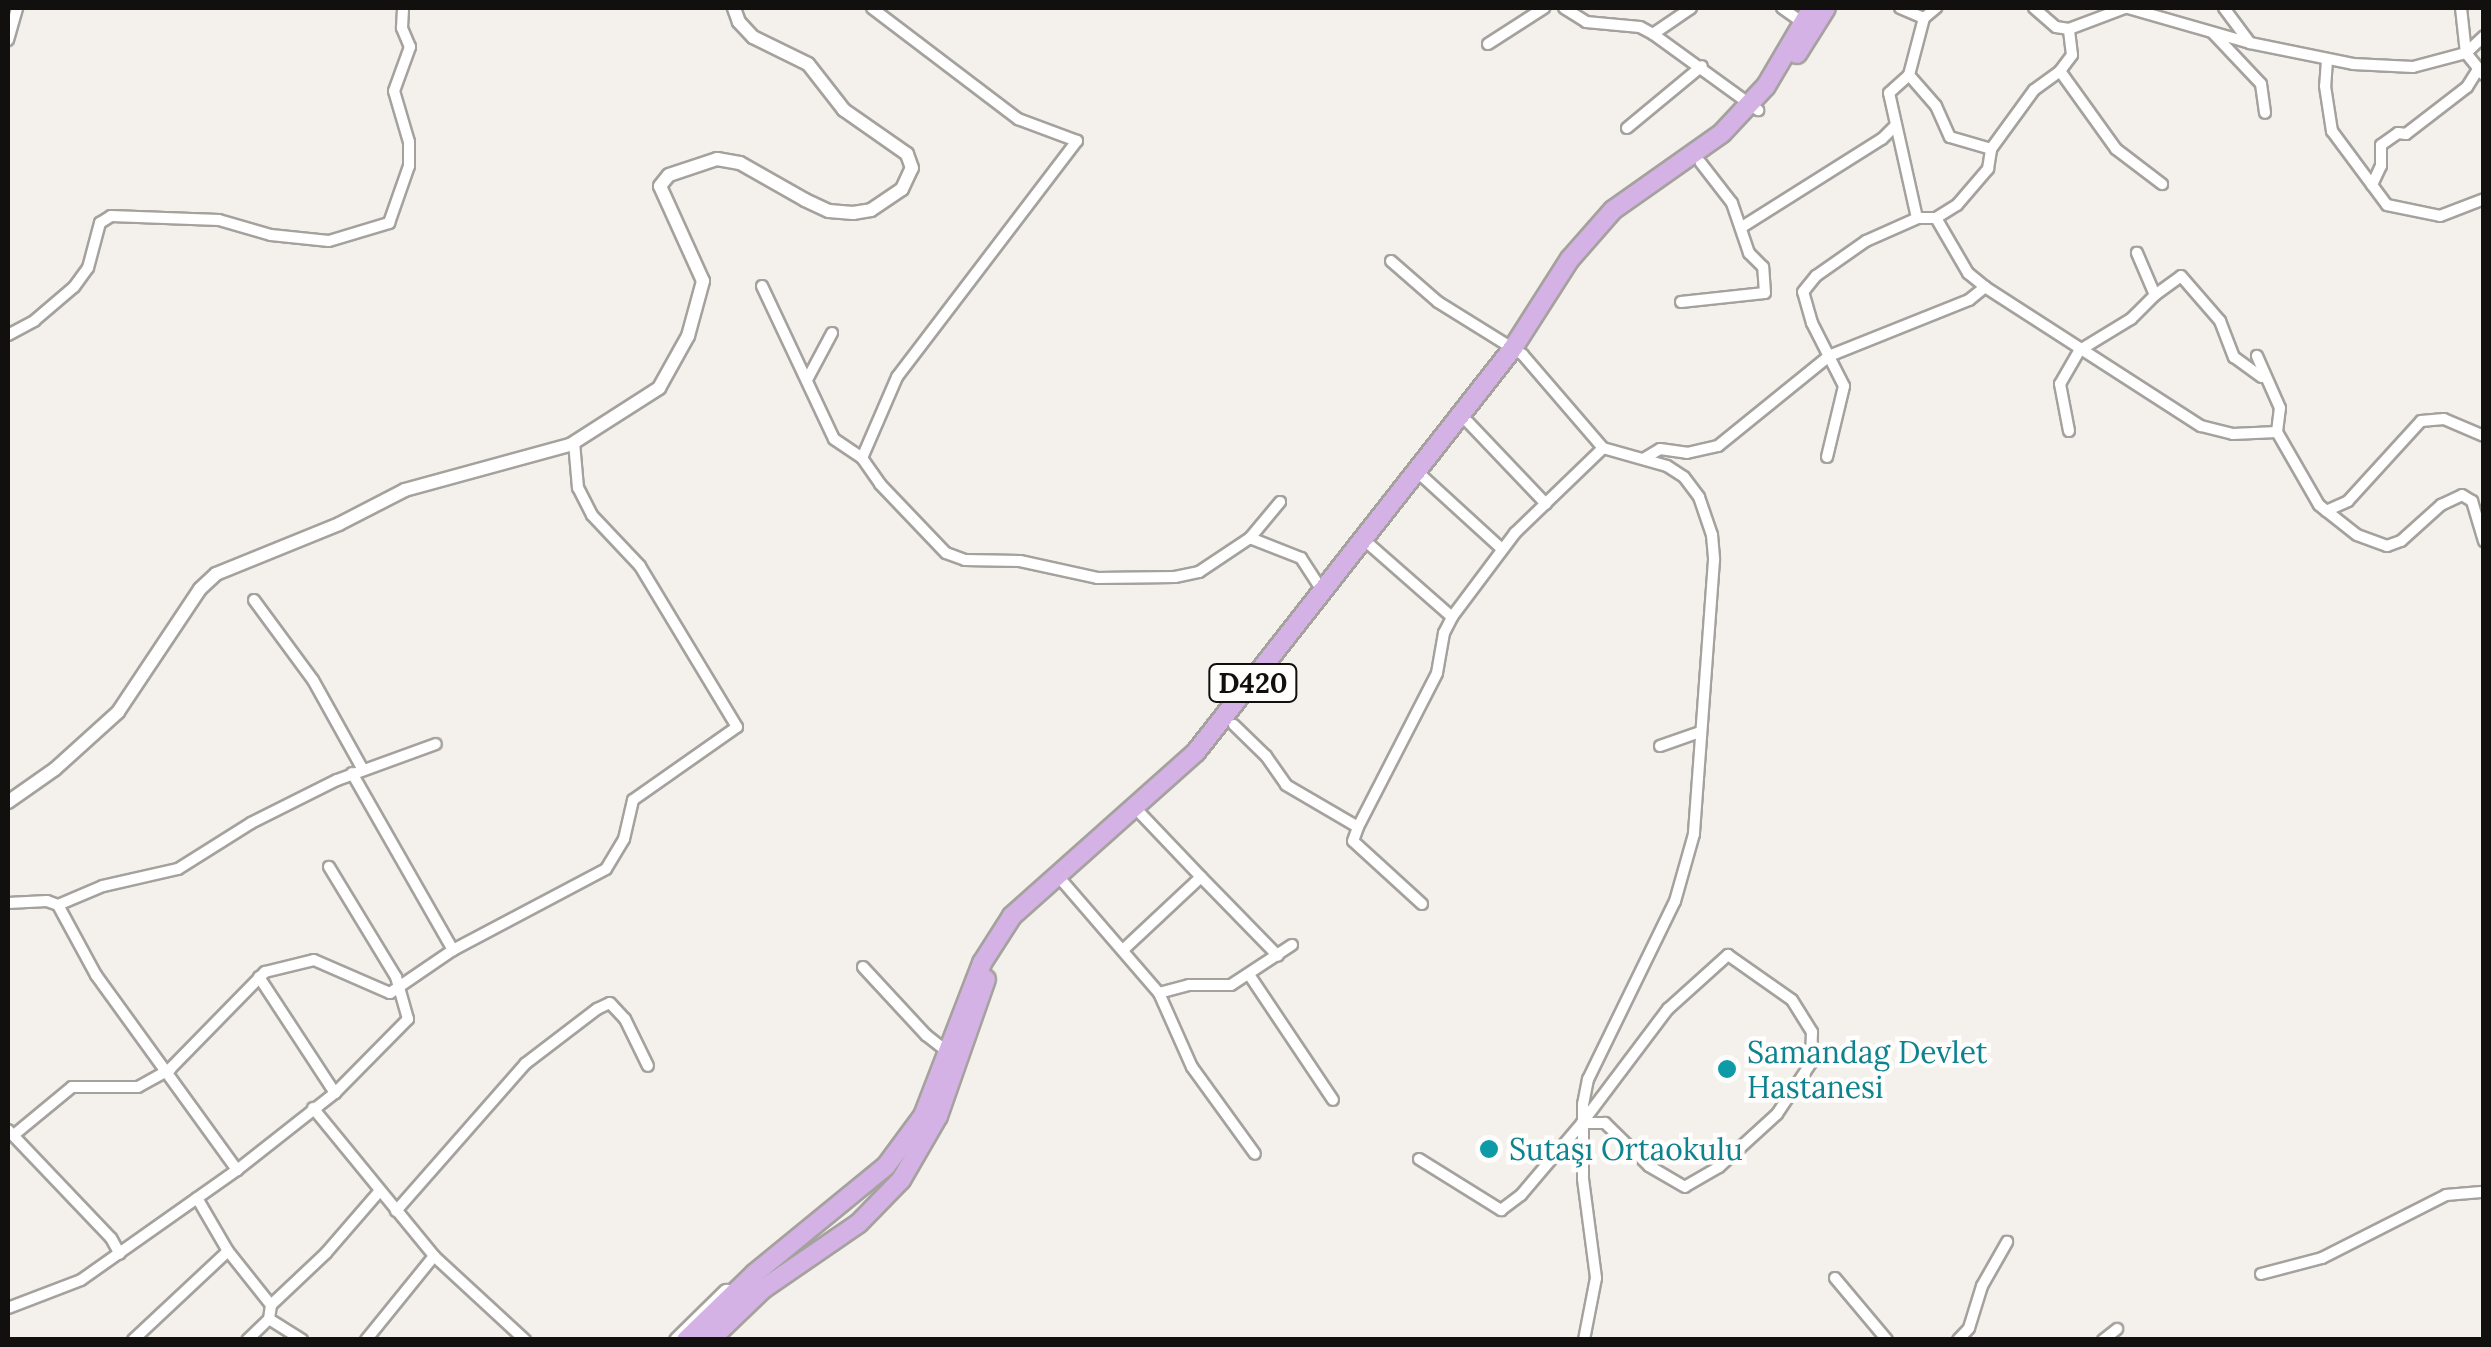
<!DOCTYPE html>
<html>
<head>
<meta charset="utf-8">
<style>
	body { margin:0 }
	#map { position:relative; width:2491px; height:1347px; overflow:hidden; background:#f4f0ec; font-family:Lora,serif }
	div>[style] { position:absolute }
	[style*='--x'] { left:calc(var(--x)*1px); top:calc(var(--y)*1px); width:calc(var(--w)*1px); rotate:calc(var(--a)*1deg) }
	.roads { filter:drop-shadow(2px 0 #a5a29e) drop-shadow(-2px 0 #a5a29e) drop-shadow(0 2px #a5a29e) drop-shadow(0 -2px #a5a29e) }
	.minor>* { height:10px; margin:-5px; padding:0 5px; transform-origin:5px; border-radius:5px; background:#fff }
	.tertiary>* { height:12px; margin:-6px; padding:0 6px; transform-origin:6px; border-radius:6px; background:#fff }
	.secondary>* { height:15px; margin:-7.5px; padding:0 7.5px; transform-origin:7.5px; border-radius:7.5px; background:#fff }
	.trunk>* { height:18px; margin:-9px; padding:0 9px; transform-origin:9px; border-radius:9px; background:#d4b2e6 }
	.dots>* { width:28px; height:28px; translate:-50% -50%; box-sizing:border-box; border:5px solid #fffefd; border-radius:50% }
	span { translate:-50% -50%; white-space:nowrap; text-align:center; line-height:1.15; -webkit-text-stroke:9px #fffefd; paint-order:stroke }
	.shield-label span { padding:2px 8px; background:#fffefd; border:2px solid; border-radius:8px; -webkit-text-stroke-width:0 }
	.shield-label { font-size:28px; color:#11100e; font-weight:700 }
	.culture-label { font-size:30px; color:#0d838f }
	.left { translate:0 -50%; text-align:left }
	.frame { position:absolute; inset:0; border:10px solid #11100e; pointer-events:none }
</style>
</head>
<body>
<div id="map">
	<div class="roads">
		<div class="minor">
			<i style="--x:1564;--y:8;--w:26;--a:32"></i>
			<i style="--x:1586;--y:22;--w:54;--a:5.3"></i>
			<i style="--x:1640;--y:27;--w:15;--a:28"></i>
			<i style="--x:1653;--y:34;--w:130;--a:35.9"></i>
			<i style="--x:1782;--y:8;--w:28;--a:35"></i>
			<i style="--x:1900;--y:8;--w:26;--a:23"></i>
			<i style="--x:2034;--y:8;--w:29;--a:41"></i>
			<i style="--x:2056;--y:27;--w:13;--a:9"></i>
			<i style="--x:2069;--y:29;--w:60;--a:-20.6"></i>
			<i style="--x:2128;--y:8;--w:127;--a:16"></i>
			<i style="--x:2250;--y:43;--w:105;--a:11.5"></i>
			<i style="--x:2353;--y:64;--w:60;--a:2.9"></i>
			<i style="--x:2413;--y:67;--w:55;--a:-14.8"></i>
			<i style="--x:2466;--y:53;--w:25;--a:-43"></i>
			<i style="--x:2224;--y:8;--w:44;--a:53.4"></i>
			<i style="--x:2461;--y:8;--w:45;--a:83.7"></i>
			<i style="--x:2466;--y:53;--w:28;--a:51"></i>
			<i style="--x:2213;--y:33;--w:70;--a:46.7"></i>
			<i style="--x:2261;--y:84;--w:29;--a:82"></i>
			<i style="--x:1653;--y:34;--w:46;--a:-34.4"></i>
			<i style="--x:8;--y:40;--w:33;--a:-74"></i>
			<i style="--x:1488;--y:44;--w:67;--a:-32.7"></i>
			<i style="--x:2327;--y:60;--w:26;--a:94"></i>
			<i style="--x:2325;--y:86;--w:46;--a:81.2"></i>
			<i style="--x:2332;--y:131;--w:92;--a:53.4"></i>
			<i style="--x:2387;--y:205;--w:54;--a:11.7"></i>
			<i style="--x:2440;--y:216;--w:47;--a:-21.1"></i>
			<i style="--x:2060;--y:71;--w:96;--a:54.3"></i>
			<i style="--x:2116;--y:149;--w:58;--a:37.3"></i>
			<i style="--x:1909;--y:75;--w:41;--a:48.9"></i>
			<i style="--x:1936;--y:106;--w:34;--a:66"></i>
			<i style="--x:1950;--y:137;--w:43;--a:16.3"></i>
			<i style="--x:1991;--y:149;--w:73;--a:-53.9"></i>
			<i style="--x:2034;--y:90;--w:32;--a:-36"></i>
			<i style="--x:2060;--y:71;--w:20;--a:-53"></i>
			<i style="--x:2072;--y:55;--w:26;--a:-97"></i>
			<i style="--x:1627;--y:128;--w:97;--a:-39.6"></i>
			<i style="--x:2372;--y:185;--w:21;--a:-65"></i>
			<i style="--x:2381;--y:166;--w:21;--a:-90"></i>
			<i style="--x:2381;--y:145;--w:21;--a:-35"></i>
			<i style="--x:2398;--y:133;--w:8;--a:7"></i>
			<i style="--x:2406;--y:134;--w:77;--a:-37.6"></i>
			<i style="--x:2467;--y:87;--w:22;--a:-58"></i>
			<i style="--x:1917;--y:218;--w:128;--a:-102.6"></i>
			<i style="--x:1889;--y:93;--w:27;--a:-42"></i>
			<i style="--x:1909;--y:75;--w:59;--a:-75.3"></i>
			<i style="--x:1924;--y:18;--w:16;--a:-40"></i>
			<i style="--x:1936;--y:218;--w:25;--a:-32"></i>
			<i style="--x:1957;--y:205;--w:48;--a:-49.3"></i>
			<i style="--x:1988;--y:169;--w:20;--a:-81"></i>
			<i style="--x:1742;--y:227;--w:165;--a:-32.2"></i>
			<i style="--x:1882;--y:139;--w:18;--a:-45"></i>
			<i style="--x:1391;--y:261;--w:62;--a:41.1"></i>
			<i style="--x:1438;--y:302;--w:100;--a:31.9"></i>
			<i style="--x:1523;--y:355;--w:123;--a:49.3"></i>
			<i style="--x:1603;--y:448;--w:66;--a:15.7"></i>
			<i style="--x:1667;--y:466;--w:20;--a:33"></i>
			<i style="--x:1684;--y:477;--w:25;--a:53"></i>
			<i style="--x:1699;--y:497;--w:40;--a:71.1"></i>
			<i style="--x:1712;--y:535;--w:25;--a:85"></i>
			<i style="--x:1714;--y:560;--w:275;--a:94.2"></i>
			<i style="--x:1694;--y:834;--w:70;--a:105.8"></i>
			<i style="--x:1675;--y:901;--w:198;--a:116"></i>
			<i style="--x:1588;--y:1079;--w:25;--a:101"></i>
			<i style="--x:1583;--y:1104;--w:75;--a:90"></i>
			<i style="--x:1583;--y:1179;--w:100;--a:82.5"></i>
			<i style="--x:1596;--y:1278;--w:63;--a:101"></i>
			<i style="--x:762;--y:286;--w:169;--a:64.8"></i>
			<i style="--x:834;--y:439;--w:34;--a:34"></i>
			<i style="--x:862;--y:458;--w:32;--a:55"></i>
			<i style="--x:880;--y:484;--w:95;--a:46.3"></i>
			<i style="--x:946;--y:553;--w:20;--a:20"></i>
			<i style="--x:965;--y:560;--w:55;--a:1"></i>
			<i style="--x:1020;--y:561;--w:79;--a:12.4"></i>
			<i style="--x:1097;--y:578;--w:78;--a:-0.7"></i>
			<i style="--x:1175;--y:577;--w:25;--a:-12"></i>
			<i style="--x:1199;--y:572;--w:61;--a:-33.7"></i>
			<i style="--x:1250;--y:538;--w:55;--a:21.4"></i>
			<i style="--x:1301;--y:558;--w:40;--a:57.1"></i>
			<i style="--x:2155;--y:295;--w:32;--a:-36"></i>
			<i style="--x:2181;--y:276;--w:60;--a:49.1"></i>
			<i style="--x:2220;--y:321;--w:39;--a:69"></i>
			<i style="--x:2234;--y:357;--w:34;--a:36"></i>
			<i style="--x:1681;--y:302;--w:84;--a:-6.1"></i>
			<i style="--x:1765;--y:293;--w:26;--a:-94"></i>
			<i style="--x:1763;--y:267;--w:20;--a:-135"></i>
			<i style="--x:1749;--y:253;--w:53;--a:-108.8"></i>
			<i style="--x:1732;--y:203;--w:51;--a:-127.8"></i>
			<i style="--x:8;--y:335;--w:30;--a:-28"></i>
			<i style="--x:34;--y:321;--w:52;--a:-40.4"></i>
			<i style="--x:74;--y:287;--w:24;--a:-54"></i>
			<i style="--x:88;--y:268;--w:47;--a:-75.1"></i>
			<i style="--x:100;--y:223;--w:13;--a:-32"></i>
			<i style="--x:111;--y:216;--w:108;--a:2.1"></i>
			<i style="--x:219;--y:220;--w:54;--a:16.1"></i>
			<i style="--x:271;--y:235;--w:58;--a:5.9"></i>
			<i style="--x:329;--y:241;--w:63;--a:-16.7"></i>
			<i style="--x:389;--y:223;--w:60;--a:-70.7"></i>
			<i style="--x:409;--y:166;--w:24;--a:-90"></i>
			<i style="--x:409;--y:142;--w:53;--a:-106.4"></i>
			<i style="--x:394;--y:91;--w:47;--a:-70"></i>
			<i style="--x:410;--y:47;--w:21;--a:-113"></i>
			<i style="--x:402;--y:28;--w:20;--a:-87"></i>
			<i style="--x:808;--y:378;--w:51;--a:-61.9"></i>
			<i style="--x:1468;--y:422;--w:113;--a:46.4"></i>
			<i style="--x:2069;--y:431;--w:48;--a:-100.8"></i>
			<i style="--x:2060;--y:384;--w:39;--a:-60"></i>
			<i style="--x:2080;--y:350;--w:60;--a:-31.3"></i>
			<i style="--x:2131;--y:319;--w:34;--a:-45"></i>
			<i style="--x:2155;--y:295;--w:46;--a:-113.2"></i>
			<i style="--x:2277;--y:432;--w:84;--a:60.1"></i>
			<i style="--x:2319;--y:505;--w:48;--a:38.3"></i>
			<i style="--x:2357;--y:535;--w:32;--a:20"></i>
			<i style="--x:2387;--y:546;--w:15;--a:-20"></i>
			<i style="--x:2401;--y:541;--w:54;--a:-42"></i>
			<i style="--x:2441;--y:505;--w:23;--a:-25"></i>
			<i style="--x:2462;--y:495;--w:12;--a:31"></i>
			<i style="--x:2472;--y:501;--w:42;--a:73.3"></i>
			<i style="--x:1827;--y:457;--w:73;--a:-76.5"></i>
			<i style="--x:1844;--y:386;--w:71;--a:-116.9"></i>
			<i style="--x:1812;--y:323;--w:32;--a:-106"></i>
			<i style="--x:1803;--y:292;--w:21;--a:-51"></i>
			<i style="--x:1816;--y:276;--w:61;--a:-35"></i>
			<i style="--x:1866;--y:241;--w:57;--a:-23.9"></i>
			<i style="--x:1918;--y:218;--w:18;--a:0"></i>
			<i style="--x:1936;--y:218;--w:64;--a:59.8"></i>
			<i style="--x:1968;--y:273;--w:22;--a:39"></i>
			<i style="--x:1985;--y:287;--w:257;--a:32.8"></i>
			<i style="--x:2201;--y:426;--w:33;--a:14"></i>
			<i style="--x:2233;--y:434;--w:44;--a:-2.6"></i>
			<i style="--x:2277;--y:432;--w:24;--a:-83"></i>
			<i style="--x:2280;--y:408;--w:57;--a:-113.9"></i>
			<i style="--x:862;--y:458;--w:88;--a:-66.6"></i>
			<i style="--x:897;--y:377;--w:297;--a:-52.7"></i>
			<i style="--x:1077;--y:141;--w:63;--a:-159.6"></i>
			<i style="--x:1018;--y:119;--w:183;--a:-142.8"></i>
			<i style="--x:1645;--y:458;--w:17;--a:-31"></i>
			<i style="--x:1660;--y:449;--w:27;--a:8"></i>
			<i style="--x:1687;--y:453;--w:32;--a:-13"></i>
			<i style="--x:1718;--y:446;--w:143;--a:-39"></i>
			<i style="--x:1829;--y:356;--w:151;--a:-21.8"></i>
			<i style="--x:1969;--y:300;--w:21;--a:-39"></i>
			<i style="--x:1422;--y:476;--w:108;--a:42.4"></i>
			<i style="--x:2326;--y:511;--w:24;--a:-24"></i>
			<i style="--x:2348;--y:501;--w:108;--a:-47.6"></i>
			<i style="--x:2421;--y:421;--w:23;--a:-5"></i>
			<i style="--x:2444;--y:419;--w:43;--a:23"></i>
			<i style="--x:1250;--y:538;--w:47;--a:-50.2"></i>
			<i style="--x:1370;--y:545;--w:109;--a:41.3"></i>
			<i style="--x:254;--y:600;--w:99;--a:53.6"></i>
			<i style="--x:313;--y:680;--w:101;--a:60.9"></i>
			<i style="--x:1234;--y:725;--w:45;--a:44.1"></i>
			<i style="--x:1266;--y:756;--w:35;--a:55"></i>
			<i style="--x:1286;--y:785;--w:83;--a:30.3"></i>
			<i style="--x:1660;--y:746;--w:42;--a:-19.3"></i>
			<i style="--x:352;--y:773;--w:204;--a:60.3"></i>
			<i style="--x:1201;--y:877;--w:110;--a:45.7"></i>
			<i style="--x:1064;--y:883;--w:145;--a:49.2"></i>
			<i style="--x:1159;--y:993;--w:81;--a:66"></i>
			<i style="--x:1192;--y:1067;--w:107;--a:54.1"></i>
			<i style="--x:8;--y:903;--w:39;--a:-3"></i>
			<i style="--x:47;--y:901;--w:12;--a:20"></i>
			<i style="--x:58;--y:905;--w:49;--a:-22.9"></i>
			<i style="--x:103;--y:886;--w:77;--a:-12.8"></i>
			<i style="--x:178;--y:869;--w:86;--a:-32.2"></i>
			<i style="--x:251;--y:823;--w:96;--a:-26.6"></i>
			<i style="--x:337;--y:780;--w:105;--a:-20"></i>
			<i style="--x:1422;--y:904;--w:93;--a:-137.6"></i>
			<i style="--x:1353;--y:841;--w:15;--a:-70"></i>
			<i style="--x:1358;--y:827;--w:173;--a:-62.8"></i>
			<i style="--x:1437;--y:673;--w:41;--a:-80.1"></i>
			<i style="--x:1444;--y:633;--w:18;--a:-63"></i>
			<i style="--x:1452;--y:617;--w:105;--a:-53.1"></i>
			<i style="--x:1515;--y:533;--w:122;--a:-44"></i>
			<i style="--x:58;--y:905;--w:80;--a:61.5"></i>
			<i style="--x:96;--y:975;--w:241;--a:54.1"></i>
			<i style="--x:1124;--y:949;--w:105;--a:-43.1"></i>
			<i style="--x:1201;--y:877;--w:87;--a:-133.6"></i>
			<i style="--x:863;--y:967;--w:93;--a:47.2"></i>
			<i style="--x:926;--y:1035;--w:29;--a:38"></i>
			<i style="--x:1250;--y:976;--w:149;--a:56.2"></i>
			<i style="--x:259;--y:977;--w:139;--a:56.8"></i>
			<i style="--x:1159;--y:993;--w:31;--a:-15"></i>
			<i style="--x:1189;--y:985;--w:42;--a:0"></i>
			<i style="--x:1231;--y:985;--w:73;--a:-33.3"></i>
			<i style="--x:313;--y:1108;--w:191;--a:50.7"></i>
			<i style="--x:434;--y:1256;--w:124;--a:42.7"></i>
			<i style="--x:8;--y:1130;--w:149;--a:46.4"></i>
			<i style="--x:111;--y:1238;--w:18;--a:61"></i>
			<i style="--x:15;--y:1134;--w:74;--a:-39.5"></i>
			<i style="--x:72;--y:1087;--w:66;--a:0"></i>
			<i style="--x:138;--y:1087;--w:37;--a:-29"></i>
			<i style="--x:170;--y:1069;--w:136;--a:-45.6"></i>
			<i style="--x:265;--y:972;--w:50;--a:-13.8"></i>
			<i style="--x:314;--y:960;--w:83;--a:23.5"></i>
			<i style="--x:390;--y:993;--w:76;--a:-34.3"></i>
			<i style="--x:453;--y:950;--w:173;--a:-27.9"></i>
			<i style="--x:606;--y:869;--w:35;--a:-59"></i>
			<i style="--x:624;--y:839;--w:40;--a:-77"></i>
			<i style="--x:633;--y:800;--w:127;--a:-35.1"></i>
			<i style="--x:737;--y:727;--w:188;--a:-121.1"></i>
			<i style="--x:640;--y:566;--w:70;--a:-133.3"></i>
			<i style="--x:592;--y:515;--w:30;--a:-117"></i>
			<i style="--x:578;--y:488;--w:46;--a:-95"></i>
			<i style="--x:1419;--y:1159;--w:97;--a:31.9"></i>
			<i style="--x:1501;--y:1210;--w:25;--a:-37"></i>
			<i style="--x:1521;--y:1195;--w:94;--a:-49.7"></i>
			<i style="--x:1582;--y:1123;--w:143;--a:-53"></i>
			<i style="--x:1668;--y:1009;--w:81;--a:-42"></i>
			<i style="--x:1728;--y:955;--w:78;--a:35.1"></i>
			<i style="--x:1792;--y:1000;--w:38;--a:58"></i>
			<i style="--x:1812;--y:1032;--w:31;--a:92"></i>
			<i style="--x:1811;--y:1063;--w:61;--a:123.7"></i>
			<i style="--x:1777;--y:1114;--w:79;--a:137.6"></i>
			<i style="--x:1719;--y:1167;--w:39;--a:150"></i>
			<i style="--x:1685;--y:1187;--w:42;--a:-149.7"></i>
			<i style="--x:1649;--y:1166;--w:62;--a:-135.7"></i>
			<i style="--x:1605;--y:1123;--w:23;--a:180"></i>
			<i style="--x:197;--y:1198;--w:61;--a:59.7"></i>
			<i style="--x:228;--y:1251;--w:69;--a:51.5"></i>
			<i style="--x:271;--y:1305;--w:14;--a:98"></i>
			<i style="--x:269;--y:1319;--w:30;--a:136"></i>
			<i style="--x:396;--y:1211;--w:196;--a:-48.7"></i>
			<i style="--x:525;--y:1064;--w:91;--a:-37.4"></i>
			<i style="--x:597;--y:1009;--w:14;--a:-25"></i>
			<i style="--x:610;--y:1003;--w:22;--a:47"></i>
			<i style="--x:625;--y:1019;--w:52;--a:63.9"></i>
			<i style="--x:2261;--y:1274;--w:63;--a:-14.7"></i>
			<i style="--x:2322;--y:1258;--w:139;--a:-26.9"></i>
			<i style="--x:2446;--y:1195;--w:38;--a:-5"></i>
			<i style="--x:1835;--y:1278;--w:81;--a:50"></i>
			<i style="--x:271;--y:1305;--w:76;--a:-43.4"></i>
			<i style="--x:326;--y:1253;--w:79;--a:-49.1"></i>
			<i style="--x:8;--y:1308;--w:78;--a:-21"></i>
			<i style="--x:81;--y:1280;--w:191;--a:-35.2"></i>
			<i style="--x:237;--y:1170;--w:125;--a:-38.2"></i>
			<i style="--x:335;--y:1093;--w:104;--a:-45.4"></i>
			<i style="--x:408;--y:1019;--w:44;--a:-105.9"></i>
			<i style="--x:396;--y:977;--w:129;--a:-121.3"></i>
			<i style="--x:269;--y:1319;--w:39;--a:32"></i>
			<i style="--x:133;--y:1340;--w:130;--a:-43.1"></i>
			<i style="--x:366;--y:1340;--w:108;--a:-51"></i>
			<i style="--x:1958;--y:1340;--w:16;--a:-47"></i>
			<i style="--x:1969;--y:1328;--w:44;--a:-72.8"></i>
			<i style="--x:1982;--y:1286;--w:51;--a:-60.4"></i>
			<i style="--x:2103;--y:1340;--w:18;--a:-38"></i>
		</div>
		<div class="tertiary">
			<i style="--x:8;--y:802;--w:57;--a:-35.1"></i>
			<i style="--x:55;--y:769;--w:85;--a:-42.1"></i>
			<i style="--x:118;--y:712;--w:148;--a:-56.3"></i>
			<i style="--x:200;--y:589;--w:22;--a:-43"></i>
			<i style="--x:216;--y:574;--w:133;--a:-22.1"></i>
			<i style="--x:339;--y:524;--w:74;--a:-27.3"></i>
			<i style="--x:405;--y:490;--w:171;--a:-15.3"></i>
			<i style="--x:570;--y:445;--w:106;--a:-32.6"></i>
			<i style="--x:659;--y:388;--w:60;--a:-60.9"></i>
			<i style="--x:688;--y:336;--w:57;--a:-74.7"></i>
			<i style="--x:703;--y:281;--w:104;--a:-114.4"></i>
			<i style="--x:660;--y:186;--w:14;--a:-51"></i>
			<i style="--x:669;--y:175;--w:51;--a:-18.4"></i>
			<i style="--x:717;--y:159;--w:23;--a:10"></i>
			<i style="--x:740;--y:163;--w:75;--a:29.6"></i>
			<i style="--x:805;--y:200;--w:26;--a:25"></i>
			<i style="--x:829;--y:211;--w:24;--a:5"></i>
			<i style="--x:853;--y:213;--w:18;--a:-9"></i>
			<i style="--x:871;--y:210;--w:37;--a:-34"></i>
			<i style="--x:902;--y:189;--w:23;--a:-65"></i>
			<i style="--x:912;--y:168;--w:15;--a:-110"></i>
			<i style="--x:907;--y:154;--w:77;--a:-145.1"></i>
			<i style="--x:844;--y:110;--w:58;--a:-128"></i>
			<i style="--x:808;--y:64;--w:61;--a:-153.9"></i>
			<i style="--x:753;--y:37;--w:21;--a:-133"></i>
			<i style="--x:739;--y:22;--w:15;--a:-110"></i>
		</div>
		<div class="secondary">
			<i style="--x:677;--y:1340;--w:69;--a:-44.4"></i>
		</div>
		<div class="trunk">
			<i style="--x:1797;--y:54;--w:54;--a:-57.8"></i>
			<i style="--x:686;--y:1340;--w:95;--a:-44.1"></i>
			<i style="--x:754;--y:1274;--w:171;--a:-39.3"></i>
			<i style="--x:886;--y:1166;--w:62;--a:-53.5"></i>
			<i style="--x:923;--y:1116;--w:164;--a:-68.9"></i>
			<i style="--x:982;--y:963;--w:56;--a:-57.4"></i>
			<i style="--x:1012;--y:916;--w:246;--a:-41.7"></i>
			<i style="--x:1196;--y:752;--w:514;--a:-51.88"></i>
			<i style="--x:1513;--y:348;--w:106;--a:-57.4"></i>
			<i style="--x:1570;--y:259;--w:65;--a:-48.7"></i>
			<i style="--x:1613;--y:210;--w:133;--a:-35.2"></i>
			<i style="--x:1722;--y:133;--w:64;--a:-46.9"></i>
			<i style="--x:1766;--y:86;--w:91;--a:-59.5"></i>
			<i style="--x:710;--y:1340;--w:74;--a:-43.9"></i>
			<i style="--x:763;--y:1289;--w:116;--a:-34.5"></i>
			<i style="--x:859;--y:1223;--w:60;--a:-45.7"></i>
			<i style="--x:901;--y:1180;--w:74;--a:-60"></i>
			<i style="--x:938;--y:1116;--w:145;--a:-70.7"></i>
		</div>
	</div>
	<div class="dots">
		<i style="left:1727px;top:1069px;background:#0f9aa8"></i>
		<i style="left:1489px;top:1149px;background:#0f9aa8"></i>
	</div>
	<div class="shield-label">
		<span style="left:1253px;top:683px">D420</span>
	</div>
	<div class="culture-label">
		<span class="left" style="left:1747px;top:1069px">Samandag Devlet<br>Hastanesi</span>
		<span class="left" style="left:1509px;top:1149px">Sutaşı Ortaokulu</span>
	</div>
	<div class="frame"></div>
</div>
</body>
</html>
